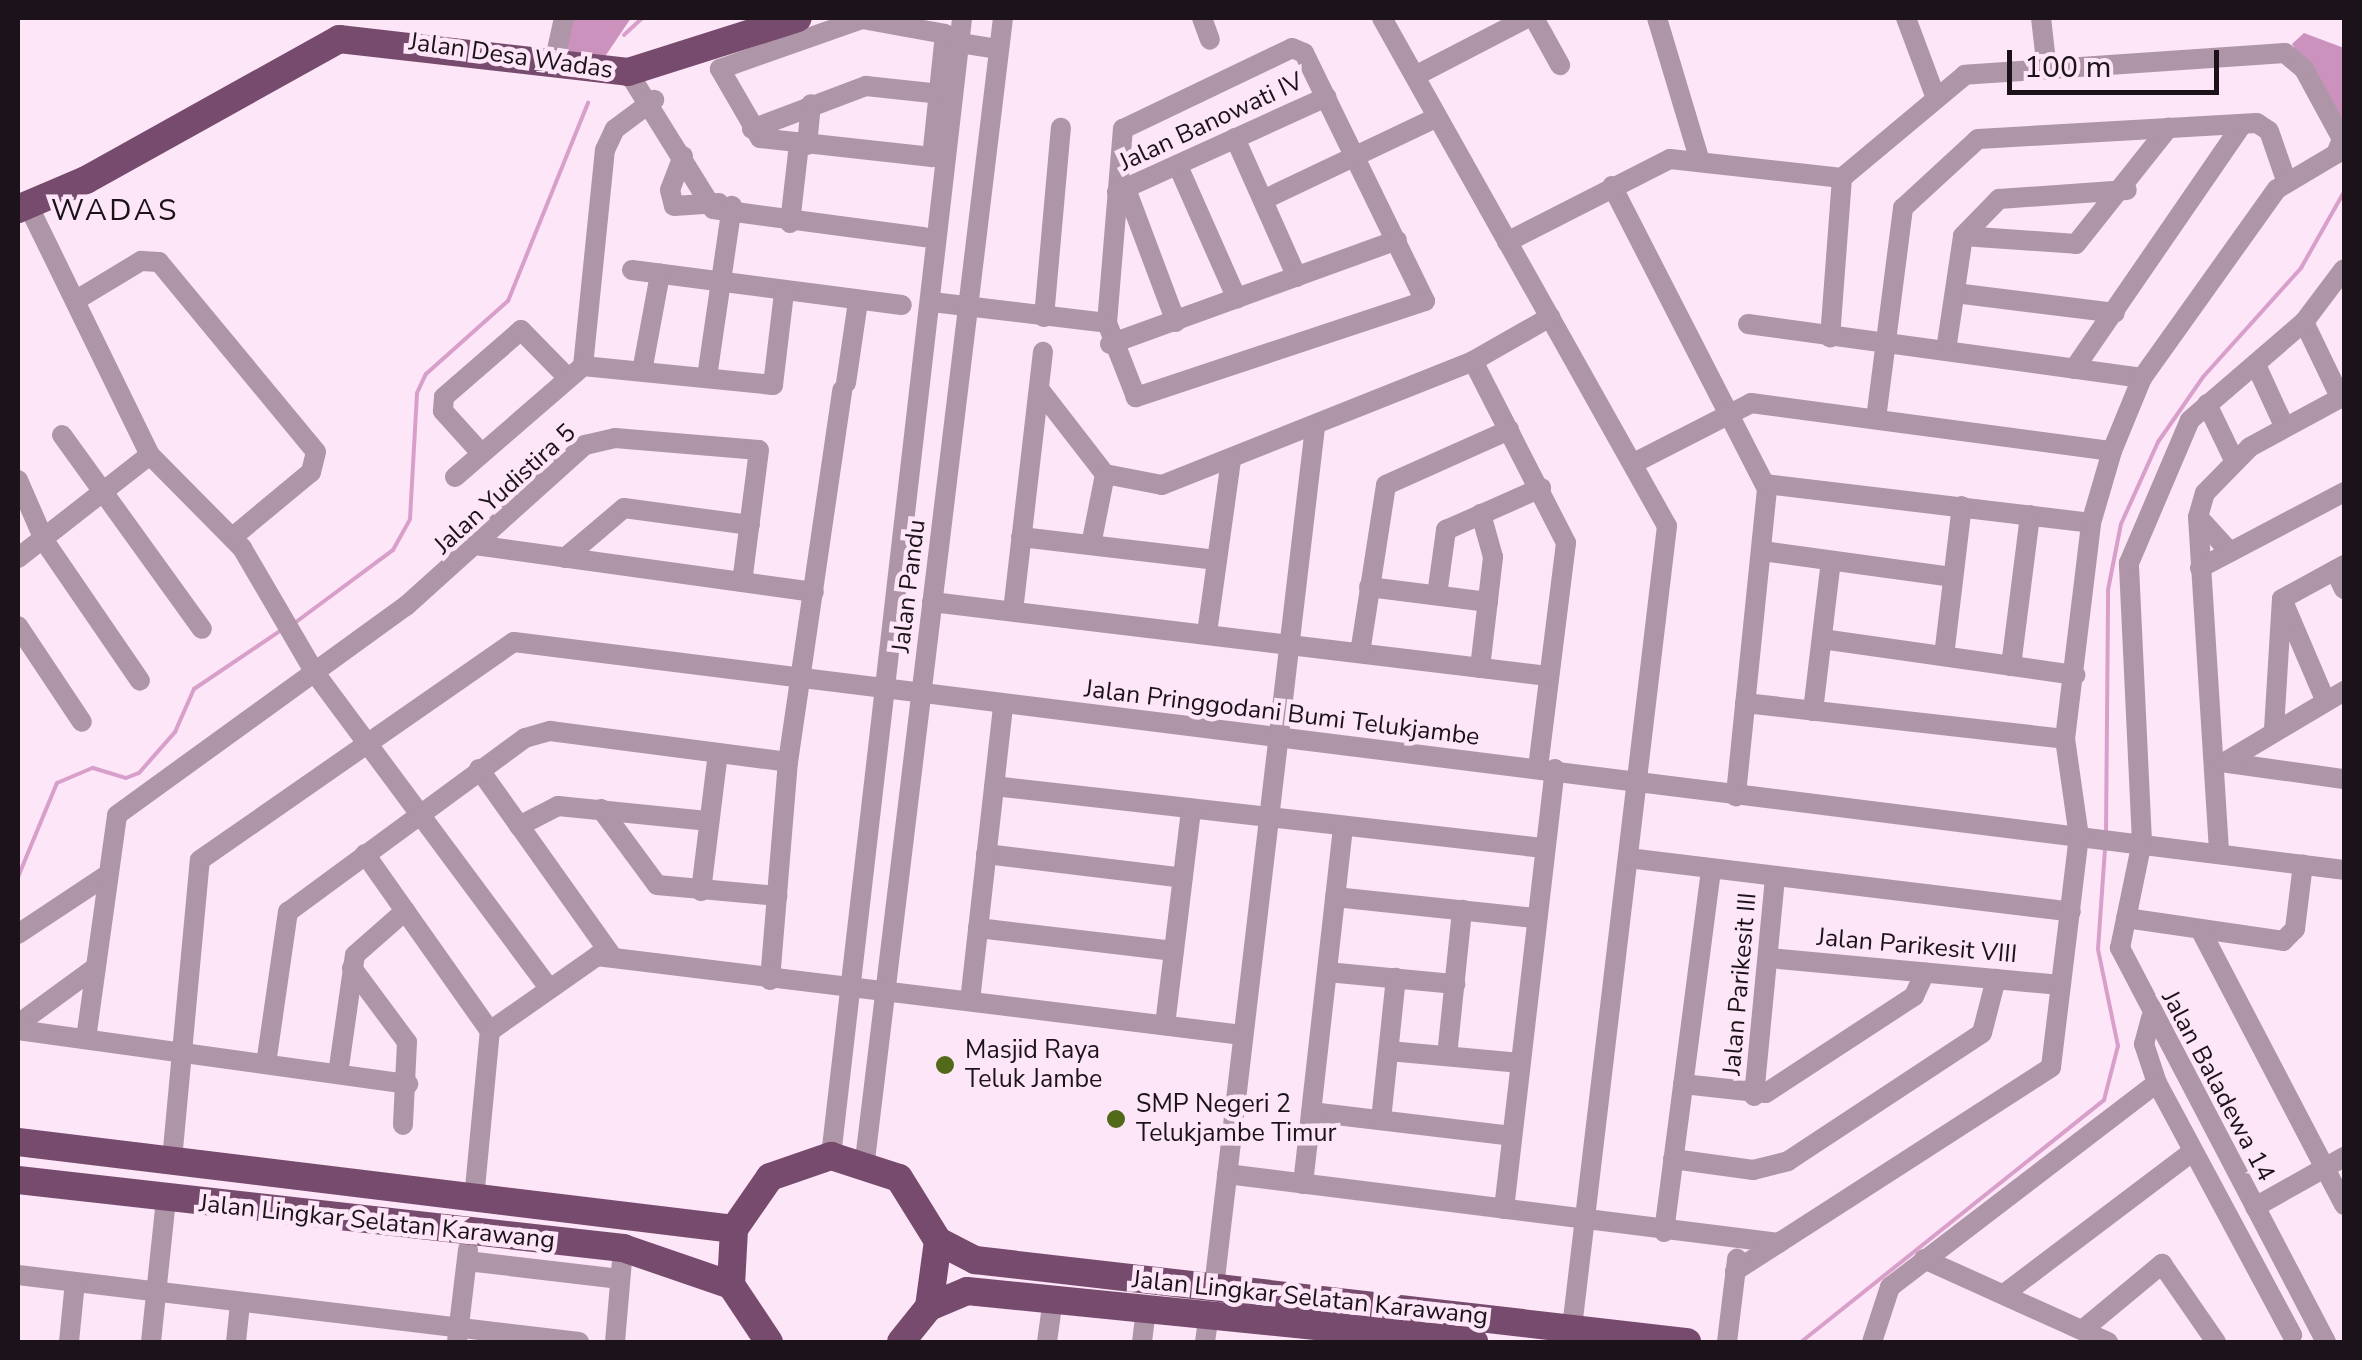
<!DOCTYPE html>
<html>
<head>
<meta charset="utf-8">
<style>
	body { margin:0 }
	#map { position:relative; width:2362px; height:1360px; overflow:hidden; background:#fde6f7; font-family:"Nunito Sans",sans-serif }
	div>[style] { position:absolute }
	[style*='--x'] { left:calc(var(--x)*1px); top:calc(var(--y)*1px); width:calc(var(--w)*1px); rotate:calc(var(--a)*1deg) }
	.forest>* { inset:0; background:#cc92be }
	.stream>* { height:4px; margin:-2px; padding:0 2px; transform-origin:2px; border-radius:2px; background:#d99fcb }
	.minor>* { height:20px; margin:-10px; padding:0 10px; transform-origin:10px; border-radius:10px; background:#af95a8 }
	.major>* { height:28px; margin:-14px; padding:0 14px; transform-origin:14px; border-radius:14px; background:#774b6e }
	.dots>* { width:28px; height:28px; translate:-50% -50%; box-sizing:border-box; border:5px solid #fde6f7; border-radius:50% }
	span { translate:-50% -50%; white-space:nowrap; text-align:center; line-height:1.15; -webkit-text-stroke:9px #fde6f7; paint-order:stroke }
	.street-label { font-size:25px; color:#1b1319 }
	.poi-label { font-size:25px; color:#1b1319 }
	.left { translate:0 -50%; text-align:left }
	.quarter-label { font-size:30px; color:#1b1319; letter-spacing:2.5px }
	.frame { position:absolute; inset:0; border:20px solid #1b1319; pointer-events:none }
	.scale { position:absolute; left:2007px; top:50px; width:212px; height:45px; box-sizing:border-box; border:5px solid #1b1319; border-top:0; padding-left:12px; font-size:30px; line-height:35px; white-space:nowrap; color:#1b1319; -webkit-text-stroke:8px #fde6f7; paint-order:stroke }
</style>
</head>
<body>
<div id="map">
	<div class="forest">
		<i style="clip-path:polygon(573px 18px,631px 18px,602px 61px,563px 56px)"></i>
		<i style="clip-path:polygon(2304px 33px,2344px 48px,2344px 133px,2292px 44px)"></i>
	</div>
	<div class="stream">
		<i style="--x:624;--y:35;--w:25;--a:-43"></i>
		<i style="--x:296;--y:622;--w:121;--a:-36.6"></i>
		<i style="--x:393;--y:550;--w:35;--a:-61"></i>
		<i style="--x:410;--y:519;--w:126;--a:-86.8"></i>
		<i style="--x:417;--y:393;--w:21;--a:-65"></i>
		<i style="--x:426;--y:374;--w:110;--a:-41.7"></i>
		<i style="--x:508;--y:301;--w:214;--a:-68"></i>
		<i style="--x:2106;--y:833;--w:243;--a:-89.5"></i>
		<i style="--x:2108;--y:590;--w:67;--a:-78.9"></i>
		<i style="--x:2121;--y:524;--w:90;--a:-65.7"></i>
		<i style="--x:2158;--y:442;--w:79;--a:-55.3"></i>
		<i style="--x:2203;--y:377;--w:147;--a:-48"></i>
		<i style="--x:2301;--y:268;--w:87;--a:-60.5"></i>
		<i style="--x:18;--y:877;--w:102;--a:-67.5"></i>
		<i style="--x:57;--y:783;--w:39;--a:-23"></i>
		<i style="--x:93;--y:768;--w:34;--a:17"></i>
		<i style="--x:126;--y:778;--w:14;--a:-21"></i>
		<i style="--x:139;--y:773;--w:55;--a:-48.7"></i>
		<i style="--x:175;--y:732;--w:47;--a:-66.2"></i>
		<i style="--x:194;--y:689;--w:107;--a:-34"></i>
		<i style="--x:1801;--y:1342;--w:388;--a:-38.6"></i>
		<i style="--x:2104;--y:1100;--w:56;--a:-75.5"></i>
		<i style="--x:2118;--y:1046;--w:99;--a:-101.7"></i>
		<i style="--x:2098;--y:949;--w:101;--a:-86"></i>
	</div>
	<div class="minor">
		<i style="--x:1202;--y:18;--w:23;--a:70"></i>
		<i style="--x:1382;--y:18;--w:582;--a:60.71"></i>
		<i style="--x:1667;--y:526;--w:807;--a:96.76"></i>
		<i style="--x:1534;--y:18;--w:54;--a:61"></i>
		<i style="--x:1657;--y:18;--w:146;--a:73.3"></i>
		<i style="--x:1906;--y:18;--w:80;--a:69.5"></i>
		<i style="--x:2041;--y:18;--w:52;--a:83.4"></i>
		<i style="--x:862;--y:19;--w:84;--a:10.2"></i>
		<i style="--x:945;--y:34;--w:124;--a:96"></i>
		<i style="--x:932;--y:157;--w:173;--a:-173.7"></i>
		<i style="--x:760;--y:138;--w:80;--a:-120.1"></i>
		<i style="--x:720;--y:69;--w:151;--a:-19.4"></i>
		<i style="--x:960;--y:43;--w:39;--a:9"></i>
		<i style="--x:1292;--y:48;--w:13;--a:23"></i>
		<i style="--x:1304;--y:53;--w:276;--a:64"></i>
		<i style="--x:1425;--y:301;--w:305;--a:161.6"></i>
		<i style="--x:1136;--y:397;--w:79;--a:-111.4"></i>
		<i style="--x:1107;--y:323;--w:195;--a:-85.3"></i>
		<i style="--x:1123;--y:129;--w:187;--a:-25.6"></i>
		<i style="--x:554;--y:63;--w:46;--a:-77.5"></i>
		<i style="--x:628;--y:72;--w:161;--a:58.2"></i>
		<i style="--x:713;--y:209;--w:213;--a:7.6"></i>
		<i style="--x:1415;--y:76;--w:126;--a:-27.4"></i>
		<i style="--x:752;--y:129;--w:122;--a:-20.7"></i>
		<i style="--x:866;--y:86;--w:75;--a:6.1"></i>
		<i style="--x:1235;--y:138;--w:152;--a:66"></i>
		<i style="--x:807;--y:145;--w:41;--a:-84.4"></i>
		<i style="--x:683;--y:156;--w:36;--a:111"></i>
		<i style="--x:670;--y:190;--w:16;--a:76"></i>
		<i style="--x:674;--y:206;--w:45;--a:-3.8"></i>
		<i style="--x:1178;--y:166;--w:145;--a:66.1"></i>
		<i style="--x:1612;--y:186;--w:340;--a:62.9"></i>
		<i style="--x:1767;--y:489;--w:309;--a:95.8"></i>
		<i style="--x:1126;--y:189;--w:142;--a:69.4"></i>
		<i style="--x:1117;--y:192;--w:230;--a:-24.4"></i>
		<i style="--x:1263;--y:200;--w:191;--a:-25.4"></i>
		<i style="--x:28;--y:205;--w:278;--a:64"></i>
		<i style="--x:150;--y:455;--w:131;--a:45.3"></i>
		<i style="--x:242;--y:548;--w:145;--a:59.7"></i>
		<i style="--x:315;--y:673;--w:391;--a:53.4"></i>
		<i style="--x:790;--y:223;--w:80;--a:-83.5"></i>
		<i style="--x:1963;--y:236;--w:113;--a:4"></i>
		<i style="--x:2076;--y:244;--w:149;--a:-51.5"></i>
		<i style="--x:1507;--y:242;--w:183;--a:-27"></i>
		<i style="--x:1670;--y:159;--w:173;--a:6.3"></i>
		<i style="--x:632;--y:270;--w:272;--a:7.4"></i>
		<i style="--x:1955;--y:293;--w:161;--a:7.1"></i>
		<i style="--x:78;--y:299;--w:74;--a:-31.1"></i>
		<i style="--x:141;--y:261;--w:18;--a:3"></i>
		<i style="--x:159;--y:262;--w:246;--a:50.4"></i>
		<i style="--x:316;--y:452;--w:21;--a:104"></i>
		<i style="--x:311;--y:472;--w:100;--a:140.3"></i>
		<i style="--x:932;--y:302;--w:176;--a:6.8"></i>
		<i style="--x:1044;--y:317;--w:190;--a:-84.9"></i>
		<i style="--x:2304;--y:322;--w:85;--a:64.3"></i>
		<i style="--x:1748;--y:324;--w:398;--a:7.8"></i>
		<i style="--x:1110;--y:344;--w:305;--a:-19.9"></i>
		<i style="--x:1946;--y:350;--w:115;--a:-81.5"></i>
		<i style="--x:1963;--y:236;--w:52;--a:-45.8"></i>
		<i style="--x:1999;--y:199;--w:128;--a:-4"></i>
		<i style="--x:1473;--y:361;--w:204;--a:62.9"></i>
		<i style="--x:1566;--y:543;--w:226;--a:97.1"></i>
		<i style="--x:2256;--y:365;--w:67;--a:65.3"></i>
		<i style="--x:583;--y:366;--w:217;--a:-84.2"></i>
		<i style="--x:605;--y:150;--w:23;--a:-65"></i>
		<i style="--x:615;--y:129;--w:49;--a:-36.6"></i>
		<i style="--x:643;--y:366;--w:94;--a:-79.5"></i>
		<i style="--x:2074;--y:369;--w:296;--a:-55.5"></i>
		<i style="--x:707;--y:377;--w:173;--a:-81.7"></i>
		<i style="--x:846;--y:383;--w:82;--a:-81.6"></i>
		<i style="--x:1039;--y:389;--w:108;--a:52.2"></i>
		<i style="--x:1105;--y:474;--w:58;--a:10.9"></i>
		<i style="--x:1162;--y:485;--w:335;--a:-21.7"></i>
		<i style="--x:1473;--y:361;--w:89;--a:-29.7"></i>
		<i style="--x:2207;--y:404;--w:62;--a:64.3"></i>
		<i style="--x:1876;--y:419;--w:213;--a:-82.7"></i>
		<i style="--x:1903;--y:208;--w:102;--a:-42.6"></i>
		<i style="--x:1978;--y:139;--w:279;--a:-3.3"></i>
		<i style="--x:2257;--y:123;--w:14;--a:34"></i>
		<i style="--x:2269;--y:131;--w:52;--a:70.9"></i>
		<i style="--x:62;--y:435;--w:239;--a:54.2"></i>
		<i style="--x:481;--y:453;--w:57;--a:-132.1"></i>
		<i style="--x:443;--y:411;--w:14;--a:-86"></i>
		<i style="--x:444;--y:397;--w:102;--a:-41"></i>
		<i style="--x:521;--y:330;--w:63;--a:45.6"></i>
		<i style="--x:1634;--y:463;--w:131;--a:-27.1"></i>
		<i style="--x:1751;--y:403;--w:364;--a:7.6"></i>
		<i style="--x:455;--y:477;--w:169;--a:-40.9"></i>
		<i style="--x:583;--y:366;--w:191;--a:5.7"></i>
		<i style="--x:773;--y:385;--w:93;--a:-83.2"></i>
		<i style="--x:18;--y:480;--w:68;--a:66.5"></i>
		<i style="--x:45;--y:542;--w:168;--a:55.6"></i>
		<i style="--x:1765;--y:484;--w:328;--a:6.8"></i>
		<i style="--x:2198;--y:517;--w:335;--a:86.4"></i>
		<i style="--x:1021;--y:537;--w:197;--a:6.7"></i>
		<i style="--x:475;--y:545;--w:342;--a:7.9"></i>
		<i style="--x:1091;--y:545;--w:72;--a:-78.8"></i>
		<i style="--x:1762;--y:551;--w:193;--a:7.8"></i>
		<i style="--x:2230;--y:552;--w:47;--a:-132.4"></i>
		<i style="--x:2198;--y:517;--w:25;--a:-74"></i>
		<i style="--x:2205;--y:493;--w:64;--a:-45.6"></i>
		<i style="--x:2250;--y:447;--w:107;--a:-28.5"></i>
		<i style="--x:18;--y:558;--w:167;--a:-38"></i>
		<i style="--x:565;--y:558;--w:77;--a:-40.3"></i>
		<i style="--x:624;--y:508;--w:127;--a:7.7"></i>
		<i style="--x:2200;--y:568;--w:163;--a:-27.8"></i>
		<i style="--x:2335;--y:570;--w:21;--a:65"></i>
		<i style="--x:1369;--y:587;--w:120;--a:7.2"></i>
		<i style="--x:1437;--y:595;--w:66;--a:-82.1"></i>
		<i style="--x:1446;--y:530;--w:104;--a:-23.9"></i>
		<i style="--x:2282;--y:599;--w:110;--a:66.9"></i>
		<i style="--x:932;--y:602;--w:620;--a:6.85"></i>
		<i style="--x:1013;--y:611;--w:261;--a:-83.4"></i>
		<i style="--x:18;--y:626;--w:115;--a:56.3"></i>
		<i style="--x:1207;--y:633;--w:175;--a:-82.1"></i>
		<i style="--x:1822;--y:639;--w:256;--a:8.1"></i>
		<i style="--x:1360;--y:653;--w:170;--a:-81.2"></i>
		<i style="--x:1386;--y:485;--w:135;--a:-24.1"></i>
		<i style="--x:1944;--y:656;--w:151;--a:-83.2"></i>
		<i style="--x:2011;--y:666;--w:152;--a:-82.8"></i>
		<i style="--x:1480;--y:668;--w:112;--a:-83.3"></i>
		<i style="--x:1493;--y:557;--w:45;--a:-105.6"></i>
		<i style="--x:1745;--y:703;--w:322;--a:6.4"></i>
		<i style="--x:1813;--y:711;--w:151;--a:-83.2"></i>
		<i style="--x:2274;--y:729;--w:130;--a:-86.5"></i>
		<i style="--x:2282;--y:599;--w:71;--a:-28.7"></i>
		<i style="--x:2221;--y:762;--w:124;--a:7.9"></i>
		<i style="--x:2225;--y:762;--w:139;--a:-30.8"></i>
		<i style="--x:479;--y:769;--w:228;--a:54.6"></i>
		<i style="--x:994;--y:786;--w:552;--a:6.44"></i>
		<i style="--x:601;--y:809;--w:94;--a:53.6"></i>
		<i style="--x:657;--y:885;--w:121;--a:5.2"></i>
		<i style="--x:519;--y:826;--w:44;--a:-27.1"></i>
		<i style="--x:558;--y:806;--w:152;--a:5.7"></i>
		<i style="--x:365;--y:854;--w:217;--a:54.8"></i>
		<i style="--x:986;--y:854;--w:198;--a:6.9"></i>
		<i style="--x:1628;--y:858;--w:446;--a:6.9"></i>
		<i style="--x:701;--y:891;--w:139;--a:-83"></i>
		<i style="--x:1335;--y:897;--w:201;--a:6"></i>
		<i style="--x:2126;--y:918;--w:159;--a:8.3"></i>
		<i style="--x:2283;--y:941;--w:17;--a:-45"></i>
		<i style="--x:2295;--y:929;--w:65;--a:-83"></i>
		<i style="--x:978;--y:928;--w:197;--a:6.7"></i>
		<i style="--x:2201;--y:931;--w:309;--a:62.4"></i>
		<i style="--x:18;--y:934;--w:103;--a:-33.5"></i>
		<i style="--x:1769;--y:958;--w:293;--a:5.3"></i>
		<i style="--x:352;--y:968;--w:92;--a:53.4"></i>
		<i style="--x:407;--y:1042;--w:83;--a:92.8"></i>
		<i style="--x:1327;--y:972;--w:129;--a:5.4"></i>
		<i style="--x:770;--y:980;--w:219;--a:-85.3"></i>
		<i style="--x:788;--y:762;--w:376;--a:-81.7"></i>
		<i style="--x:970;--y:1001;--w:298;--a:-83.6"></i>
		<i style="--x:2151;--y:1018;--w:27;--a:105"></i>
		<i style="--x:2144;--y:1044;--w:41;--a:71.6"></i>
		<i style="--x:2157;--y:1083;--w:286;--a:61.8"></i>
		<i style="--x:18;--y:1024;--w:92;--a:-36.1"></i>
		<i style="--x:1165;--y:1025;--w:218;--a:-83.1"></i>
		<i style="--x:18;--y:1030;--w:394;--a:7.9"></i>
		<i style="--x:86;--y:1039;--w:226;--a:-82.1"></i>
		<i style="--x:117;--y:815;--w:357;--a:-35.9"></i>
		<i style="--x:406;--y:606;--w:241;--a:-42"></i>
		<i style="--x:585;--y:445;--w:31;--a:-13"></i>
		<i style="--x:615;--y:438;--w:144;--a:4.8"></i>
		<i style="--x:759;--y:450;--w:133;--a:97.3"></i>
		<i style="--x:1389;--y:1051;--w:132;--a:5.2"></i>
		<i style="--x:1447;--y:1056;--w:147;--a:-84.1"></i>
		<i style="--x:266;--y:1064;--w:154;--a:-81.8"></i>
		<i style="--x:288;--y:912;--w:294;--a:-36.3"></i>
		<i style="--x:525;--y:738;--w:26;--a:-16"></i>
		<i style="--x:550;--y:731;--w:240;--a:7.4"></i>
		<i style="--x:338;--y:1074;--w:120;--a:-81.9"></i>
		<i style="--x:355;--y:955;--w:67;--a:-41.3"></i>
		<i style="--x:1683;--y:1084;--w:83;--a:6.2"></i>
		<i style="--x:1766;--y:1093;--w:177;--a:-33.2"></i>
		<i style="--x:1914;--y:996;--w:26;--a:-65"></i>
		<i style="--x:1754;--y:1096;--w:220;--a:-84.5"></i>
		<i style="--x:1311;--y:1112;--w:202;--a:6.8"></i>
		<i style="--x:1381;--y:1120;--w:143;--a:-84"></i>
		<i style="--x:831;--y:1156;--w:1146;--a:-83.43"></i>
		<i style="--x:1673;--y:1159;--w:81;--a:7.8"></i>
		<i style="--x:1753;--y:1170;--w:36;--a:-14"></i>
		<i style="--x:1788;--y:1161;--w:232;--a:-33.4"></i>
		<i style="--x:1982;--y:1033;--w:56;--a:-75.5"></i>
		<i style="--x:172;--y:1160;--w:301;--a:-84.7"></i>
		<i style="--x:200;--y:860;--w:382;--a:-34.8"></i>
		<i style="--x:514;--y:642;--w:1844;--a:7.1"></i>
		<i style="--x:865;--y:1160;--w:1150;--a:-83.11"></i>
		<i style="--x:1227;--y:1174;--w:556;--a:7.13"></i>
		<i style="--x:1303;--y:1184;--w:360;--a:-83.6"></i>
		<i style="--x:474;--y:1199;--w:169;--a:-84.6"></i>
		<i style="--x:490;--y:1031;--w:131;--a:-35"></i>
		<i style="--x:597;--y:956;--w:650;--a:6.98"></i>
		<i style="--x:2255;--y:1207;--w:102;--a:-29.3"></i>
		<i style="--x:1504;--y:1209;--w:443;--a:-83.4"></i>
		<i style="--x:1664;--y:1232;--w:365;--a:-82.6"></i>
		<i style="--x:1924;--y:1259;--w:202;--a:24.3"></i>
		<i style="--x:467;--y:1261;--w:154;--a:6.7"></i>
		<i style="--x:1735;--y:1271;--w:376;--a:-32.8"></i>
		<i style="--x:2051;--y:1067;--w:232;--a:-83.1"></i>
		<i style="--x:2079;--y:837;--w:99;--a:-98.1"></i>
		<i style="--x:2065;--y:739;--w:218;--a:-83.1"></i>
		<i style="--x:2091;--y:523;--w:75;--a:-73.7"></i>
		<i style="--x:2112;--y:451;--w:79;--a:-67.7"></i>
		<i style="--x:2142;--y:378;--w:232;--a:-54.5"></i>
		<i style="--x:2277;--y:189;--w:69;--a:-30.7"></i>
		<i style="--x:2336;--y:154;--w:16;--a:-68"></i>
		<i style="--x:2342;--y:139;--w:80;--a:-118.5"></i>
		<i style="--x:2304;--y:69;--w:25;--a:-140"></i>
		<i style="--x:2285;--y:53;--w:321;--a:176.1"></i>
		<i style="--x:1965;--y:75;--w:160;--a:140.1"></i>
		<i style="--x:1842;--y:178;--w:160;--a:94.3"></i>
		<i style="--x:18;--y:1275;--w:565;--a:6.81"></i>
		<i style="--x:1214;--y:1287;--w:866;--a:-83.3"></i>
		<i style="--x:2008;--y:1291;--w:231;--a:-37.1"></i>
		<i style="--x:2086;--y:1327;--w:99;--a:-39.7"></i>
		<i style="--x:2162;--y:1264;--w:95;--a:55.3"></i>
		<i style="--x:69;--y:1342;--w:60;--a:-84.3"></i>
		<i style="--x:151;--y:1342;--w:143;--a:-84"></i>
		<i style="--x:236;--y:1342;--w:38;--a:-84"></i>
		<i style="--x:457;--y:1342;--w:93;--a:-83.2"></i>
		<i style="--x:615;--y:1342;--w:94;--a:-85.1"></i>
		<i style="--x:1047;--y:1342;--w:43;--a:-82.1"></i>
		<i style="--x:1142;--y:1342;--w:34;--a:-83"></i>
		<i style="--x:1205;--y:1342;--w:30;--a:-82"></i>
		<i style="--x:1727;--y:1342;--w:84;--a:-83.1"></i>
		<i style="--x:1872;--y:1342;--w:58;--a:-71.9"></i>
		<i style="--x:1890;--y:1287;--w:336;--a:-37.4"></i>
		<i style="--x:2326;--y:1342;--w:445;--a:-117.6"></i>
		<i style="--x:2120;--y:948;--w:108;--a:-78.3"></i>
		<i style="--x:2142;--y:842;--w:279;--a:-92.7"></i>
		<i style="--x:2129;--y:563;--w:155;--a:-66.9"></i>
		<i style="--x:2190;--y:420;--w:150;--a:-40.7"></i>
		<i style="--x:2304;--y:322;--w:66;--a:-53"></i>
	</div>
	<div class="major">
		<i style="--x:18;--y:209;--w:74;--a:-23.1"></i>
		<i style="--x:86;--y:180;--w:290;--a:-29.1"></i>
		<i style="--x:339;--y:39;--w:291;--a:6.5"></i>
		<i style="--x:628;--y:72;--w:178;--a:-17.6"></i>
		<i style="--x:18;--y:1142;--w:721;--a:6.93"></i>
		<i style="--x:18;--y:1180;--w:609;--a:6.41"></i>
		<i style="--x:623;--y:1248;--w:114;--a:18.9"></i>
		<i style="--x:938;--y:1241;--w:42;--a:27.2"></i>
		<i style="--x:975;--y:1260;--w:717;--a:6.57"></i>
		<i style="--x:929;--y:1307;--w:41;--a:-22.8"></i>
		<i style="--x:967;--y:1291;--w:510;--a:5.74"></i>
		<i style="--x:769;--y:1342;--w:69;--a:-123.7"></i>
		<i style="--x:731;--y:1285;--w:56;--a:-86.9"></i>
		<i style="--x:734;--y:1229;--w:63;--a:-55.3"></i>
		<i style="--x:770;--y:1177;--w:65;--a:-19"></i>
		<i style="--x:831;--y:1156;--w:71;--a:17.9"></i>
		<i style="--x:899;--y:1178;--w:74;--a:58.2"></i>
		<i style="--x:938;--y:1241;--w:67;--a:97.8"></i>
		<i style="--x:929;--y:1307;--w:45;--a:128.7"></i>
	</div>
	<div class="dots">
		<i style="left:945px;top:1065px;background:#516919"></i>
		<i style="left:1116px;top:1119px;background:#516919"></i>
	</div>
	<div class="street-label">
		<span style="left:511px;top:56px;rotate:8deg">Jalan Desa Wadas</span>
		<span style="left:1211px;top:122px;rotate:-25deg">Jalan Banowati IV</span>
		<span style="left:505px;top:489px;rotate:-42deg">Jalan Yudistira 5</span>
		<span style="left:909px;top:586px;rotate:-83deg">Jalan Pandu</span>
		<span style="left:1282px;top:713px;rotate:7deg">Jalan Pringgodani Bumi Telukjambe</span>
		<span style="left:1917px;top:946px;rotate:5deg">Jalan Parikesit VIII</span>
		<span style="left:1740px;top:984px;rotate:-85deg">Jalan Parikesit III</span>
		<span style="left:2218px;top:1086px;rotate:62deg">Jalan Baladewa 14</span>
		<span style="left:377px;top:1222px;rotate:6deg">Jalan Lingkar Selatan Karawang</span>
		<span style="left:1310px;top:1298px;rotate:6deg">Jalan Lingkar Selatan Karawang</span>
	</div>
	<div class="poi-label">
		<span class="left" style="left:965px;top:1065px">Masjid Raya<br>Teluk Jambe</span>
		<span class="left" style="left:1136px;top:1119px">SMP Negeri 2<br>Telukjambe Timur</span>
	</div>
	<div class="quarter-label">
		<span style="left:115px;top:211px">WADAS</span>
	</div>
	<div class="frame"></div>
	<div class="scale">100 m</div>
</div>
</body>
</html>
